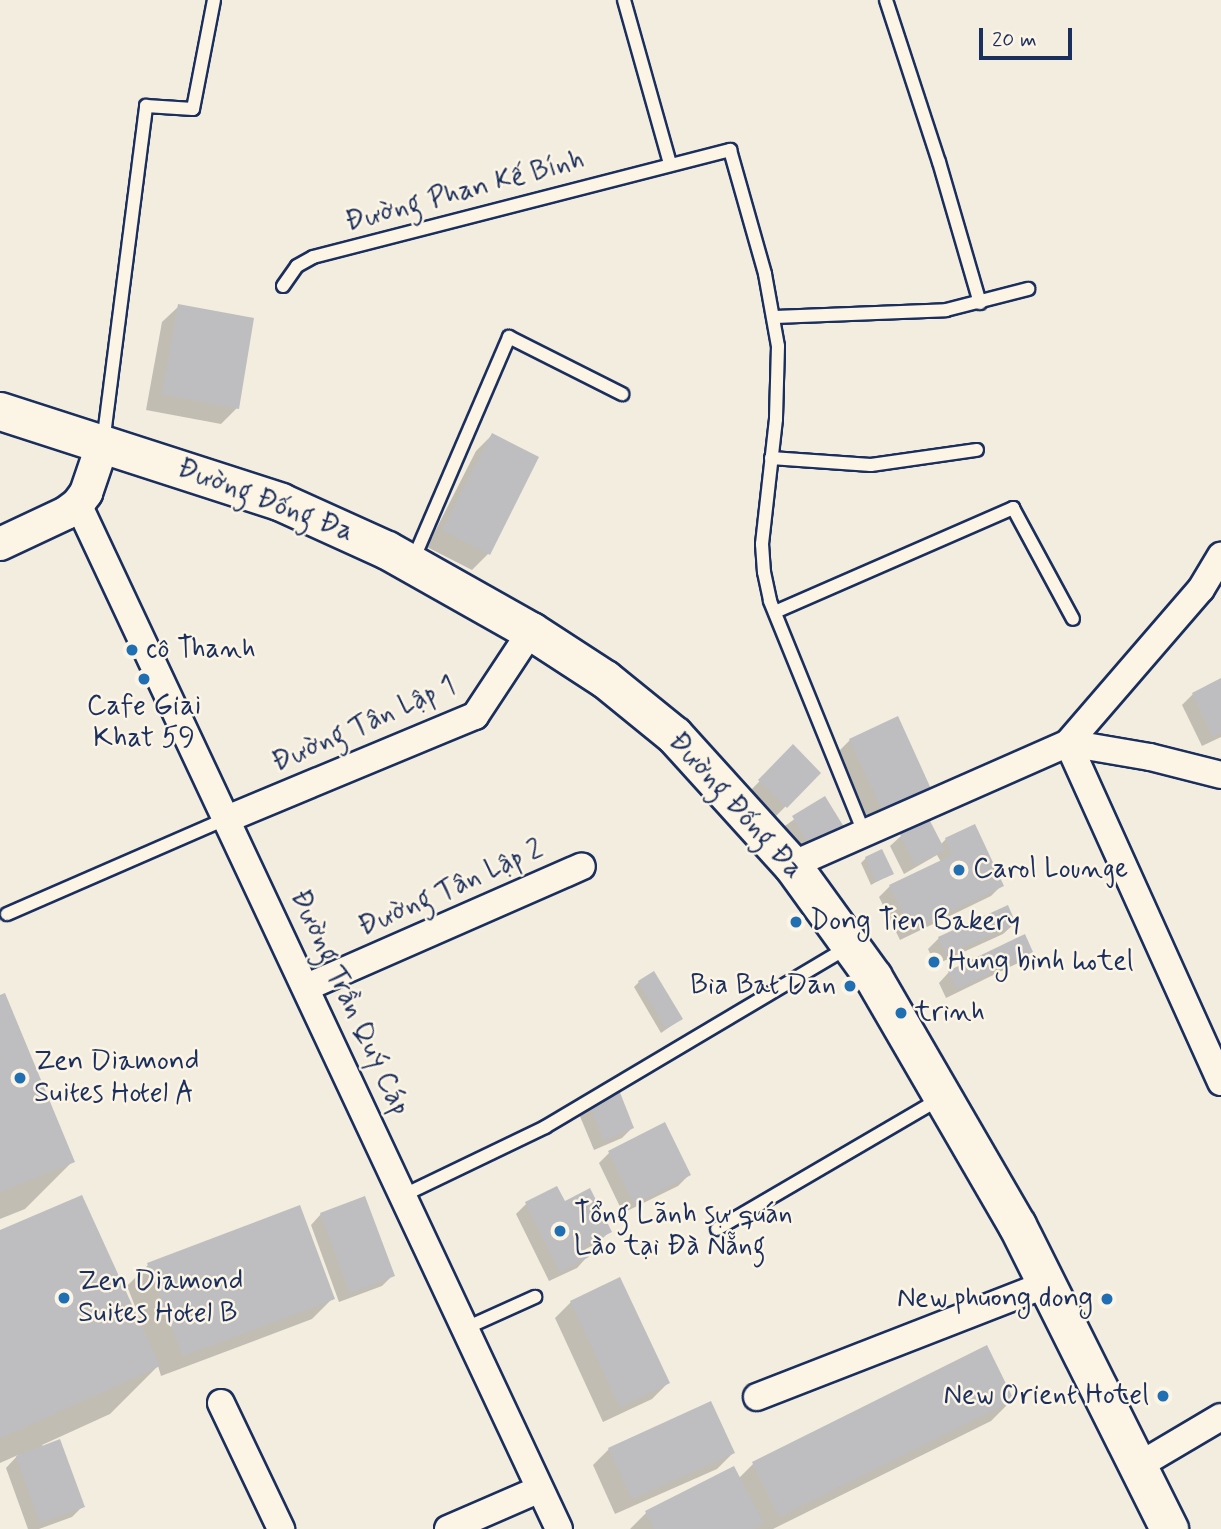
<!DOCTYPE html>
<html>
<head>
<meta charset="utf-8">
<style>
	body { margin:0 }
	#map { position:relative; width:1221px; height:1529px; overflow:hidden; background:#f3ede0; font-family:Mynerve,sans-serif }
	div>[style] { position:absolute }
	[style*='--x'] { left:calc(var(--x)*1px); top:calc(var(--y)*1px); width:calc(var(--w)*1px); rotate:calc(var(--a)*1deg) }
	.shadow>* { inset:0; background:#0003 }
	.building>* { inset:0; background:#bebec0 }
	.roads { filter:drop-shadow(2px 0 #1b2f5e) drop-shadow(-2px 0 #1b2f5e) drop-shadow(0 2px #1b2f5e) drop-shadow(0 -2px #1b2f5e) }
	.service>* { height:12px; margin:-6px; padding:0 6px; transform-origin:6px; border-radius:6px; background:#fcf5e5 }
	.minor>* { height:26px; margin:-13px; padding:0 13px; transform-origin:13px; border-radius:13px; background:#fcf5e5 }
	.tertiary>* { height:32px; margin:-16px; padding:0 16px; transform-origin:16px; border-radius:16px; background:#fcf5e5 }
	.secondary>* { height:37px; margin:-18.5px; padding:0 18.5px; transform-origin:18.5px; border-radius:18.5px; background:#fcf5e5 }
	.dots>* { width:19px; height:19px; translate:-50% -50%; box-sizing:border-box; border:4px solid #fcf5e5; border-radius:50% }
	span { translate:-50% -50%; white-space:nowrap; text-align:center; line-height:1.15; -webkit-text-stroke:5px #fcf5e5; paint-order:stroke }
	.street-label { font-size:28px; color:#1b2f5e }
	.poi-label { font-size:28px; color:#1b2f5e }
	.left { translate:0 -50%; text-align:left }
	.right { translate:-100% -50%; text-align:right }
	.scale { position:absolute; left:979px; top:28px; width:93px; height:32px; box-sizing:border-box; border:4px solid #1b2f5e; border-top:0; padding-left:9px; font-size:21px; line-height:24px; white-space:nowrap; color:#1b2f5e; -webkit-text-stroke:5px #fcf5e5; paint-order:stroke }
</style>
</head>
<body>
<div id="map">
	<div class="shadow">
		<i style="clip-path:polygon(179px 306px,237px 408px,221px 424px,146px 410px,162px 322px)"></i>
		<i style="clip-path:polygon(492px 435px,537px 458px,488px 554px,472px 570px,427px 547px,476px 451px)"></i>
		<i style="clip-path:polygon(1221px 680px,1221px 737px,1202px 746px,1182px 705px,1193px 694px)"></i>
		<i style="clip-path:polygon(850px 740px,930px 791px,867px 829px,834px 756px)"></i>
		<i style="clip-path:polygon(793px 747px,819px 773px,775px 817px,749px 792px)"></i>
		<i style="clip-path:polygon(824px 798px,842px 827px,800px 857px,782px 828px)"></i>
		<i style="clip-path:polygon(901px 836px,940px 845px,946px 839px,1002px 885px,991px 896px,900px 940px,879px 897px,890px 886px,941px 862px,937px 855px,904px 874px,890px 846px)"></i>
		<i style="clip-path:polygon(866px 858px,892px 873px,871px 885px,861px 863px)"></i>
		<i style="clip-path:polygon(1014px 924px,1003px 934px,935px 965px,928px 949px,939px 938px)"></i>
		<i style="clip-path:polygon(1031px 951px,1020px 962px,946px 998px,939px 983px,949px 972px)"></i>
		<i style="clip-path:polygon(639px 982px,681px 1019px,661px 1033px,634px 987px)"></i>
		<i style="clip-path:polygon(0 997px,73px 1161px,25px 1209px,0 1219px)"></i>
		<i style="clip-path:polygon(589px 1104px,632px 1128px,622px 1138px,594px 1150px,579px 1114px)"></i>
		<i style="clip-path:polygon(609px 1153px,689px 1175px,678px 1186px,623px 1213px,599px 1163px)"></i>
		<i style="clip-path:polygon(526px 1204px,610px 1231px,599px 1242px,584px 1250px,587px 1257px,577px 1268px,549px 1281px,516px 1214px)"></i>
		<i style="clip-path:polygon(321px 1214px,393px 1275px,382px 1286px,339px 1302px,311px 1225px)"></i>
		<i style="clip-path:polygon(0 1232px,135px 1315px,138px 1314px,127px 1286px,148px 1265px,333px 1298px,312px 1319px,161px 1376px,158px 1366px,110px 1414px,42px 1445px,83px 1506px,72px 1517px,39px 1529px,28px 1529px,6px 1468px,18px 1455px,0 1463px)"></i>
		<i style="clip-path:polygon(571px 1302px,668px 1383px,652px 1399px,603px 1422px,555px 1318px)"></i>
		<i style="clip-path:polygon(1012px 1400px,991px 1421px,773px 1529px,630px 1529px,646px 1513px,739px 1478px,753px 1464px)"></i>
		<i style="clip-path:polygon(609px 1449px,733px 1453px,717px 1469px,615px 1514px,593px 1465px)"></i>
	</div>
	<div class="building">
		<i style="clip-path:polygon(178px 304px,254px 318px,239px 409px,162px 394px)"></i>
		<i style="clip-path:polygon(492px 433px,539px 457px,490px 555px,442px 530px)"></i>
		<i style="clip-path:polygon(1221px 678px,1221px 733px,1213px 737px,1192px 693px)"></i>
		<i style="clip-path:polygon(898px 716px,932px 791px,884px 814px,849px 739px)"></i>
		<i style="clip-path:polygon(793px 744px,821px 773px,787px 808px,758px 780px)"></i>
		<i style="clip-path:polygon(825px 796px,844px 827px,811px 848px,792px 816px)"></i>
		<i style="clip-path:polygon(929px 819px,945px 850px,915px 865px,900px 834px)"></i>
		<i style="clip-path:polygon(975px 824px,1004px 886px,911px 930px,889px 885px,952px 855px,945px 838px)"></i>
		<i style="clip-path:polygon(882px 849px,894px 874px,876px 882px,865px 857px)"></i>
		<i style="clip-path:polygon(1008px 905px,1016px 924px,946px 955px,938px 937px)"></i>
		<i style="clip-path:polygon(1025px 934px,1033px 952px,957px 989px,948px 971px)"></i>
		<i style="clip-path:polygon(654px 971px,683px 1019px,666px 1029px,638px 981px)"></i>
		<i style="clip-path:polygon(5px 993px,75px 1162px,0 1192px,0 995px)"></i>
		<i style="clip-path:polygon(619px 1090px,634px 1128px,604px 1141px,588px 1102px)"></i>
		<i style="clip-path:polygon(665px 1122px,691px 1175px,634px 1204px,608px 1151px)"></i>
		<i style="clip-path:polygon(557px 1186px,565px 1201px,590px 1188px,612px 1232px,584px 1246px,589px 1257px,560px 1272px,525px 1202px)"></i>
		<i style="clip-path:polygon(82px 1195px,160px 1366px,0 1438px,0 1230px)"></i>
		<i style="clip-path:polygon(365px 1196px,395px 1276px,350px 1293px,320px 1213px)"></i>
		<i style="clip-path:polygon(300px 1205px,335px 1299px,183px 1356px,147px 1263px)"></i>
		<i style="clip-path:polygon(620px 1277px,670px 1383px,620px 1407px,570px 1301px)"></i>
		<i style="clip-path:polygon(987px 1345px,1014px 1400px,779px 1517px,752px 1462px)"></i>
		<i style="clip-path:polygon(711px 1401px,735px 1453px,632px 1499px,608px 1448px)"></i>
		<i style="clip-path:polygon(60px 1439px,85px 1507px,40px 1523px,16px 1456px)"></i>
		<i style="clip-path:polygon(734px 1466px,764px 1524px,754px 1529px,654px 1529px,645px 1511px)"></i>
	</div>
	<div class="roads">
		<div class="service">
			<i style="--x:624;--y:0;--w:170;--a:74.3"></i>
			<i style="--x:886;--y:0;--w:170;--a:71.9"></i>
			<i style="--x:939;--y:162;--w:147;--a:73.8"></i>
			<i style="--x:283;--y:286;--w:24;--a:-55"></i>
			<i style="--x:297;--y:266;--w:18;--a:-29"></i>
			<i style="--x:313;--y:257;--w:431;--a:-14.4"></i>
			<i style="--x:730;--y:150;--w:129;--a:74.2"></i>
			<i style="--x:765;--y:274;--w:73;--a:79.8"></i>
			<i style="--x:778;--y:346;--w:73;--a:91.6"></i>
			<i style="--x:776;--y:419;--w:126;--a:96.4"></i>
			<i style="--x:762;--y:544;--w:28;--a:86"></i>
			<i style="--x:764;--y:572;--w:30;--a:78"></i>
			<i style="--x:770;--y:601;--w:249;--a:67.9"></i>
			<i style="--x:775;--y:317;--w:171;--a:-2.3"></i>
			<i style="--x:946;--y:310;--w:85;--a:-14.4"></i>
			<i style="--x:103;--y:443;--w:340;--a:-82.7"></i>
			<i style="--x:146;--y:106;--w:47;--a:3.7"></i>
			<i style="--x:193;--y:109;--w:111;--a:-79.1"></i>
			<i style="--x:771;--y:458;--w:100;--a:4"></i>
			<i style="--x:871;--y:465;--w:107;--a:-8.1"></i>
			<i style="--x:413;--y:560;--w:243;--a:-66.7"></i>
			<i style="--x:509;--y:337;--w:127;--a:26.8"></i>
			<i style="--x:775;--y:612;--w:260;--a:-23.6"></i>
			<i style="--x:1013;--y:508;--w:126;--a:61.6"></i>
			<i style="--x:7;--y:914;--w:239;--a:-23.5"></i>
			<i style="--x:404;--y:1195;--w:157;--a:-25.7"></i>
			<i style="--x:545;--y:1127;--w:351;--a:-30.7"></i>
			<i style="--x:717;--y:1229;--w:259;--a:-30.3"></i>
			<i style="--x:466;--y:1328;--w:76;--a:-24.2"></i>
		</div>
		<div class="minor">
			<i style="--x:78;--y:504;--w:1132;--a:64.86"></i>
			<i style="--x:1068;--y:743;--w:372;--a:65.7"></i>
			<i style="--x:1068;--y:743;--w:83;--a:9.7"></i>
			<i style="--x:1150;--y:757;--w:73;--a:14.2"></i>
			<i style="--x:227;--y:819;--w:269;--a:-22.6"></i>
			<i style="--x:475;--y:716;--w:102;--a:-56.6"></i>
			<i style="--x:792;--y:865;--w:302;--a:-23.8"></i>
			<i style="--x:1068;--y:743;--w:203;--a:-49.2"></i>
			<i style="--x:1201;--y:589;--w:39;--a:-59"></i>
			<i style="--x:307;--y:987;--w:300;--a:-23.7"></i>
			<i style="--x:757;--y:1397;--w:311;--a:-21.3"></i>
			<i style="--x:221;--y:1403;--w:140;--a:64.5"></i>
			<i style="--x:1138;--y:1466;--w:96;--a:-30.6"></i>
			<i style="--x:448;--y:1529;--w:100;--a:-23.5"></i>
		</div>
		<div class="tertiary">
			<i style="--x:0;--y:544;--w:73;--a:-25.2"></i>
			<i style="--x:66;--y:513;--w:15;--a:-37"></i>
			<i style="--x:78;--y:504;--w:14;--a:-54"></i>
			<i style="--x:86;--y:493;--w:53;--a:-71.2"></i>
		</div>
		<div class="secondary">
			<i style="--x:0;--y:411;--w:295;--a:17.9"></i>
			<i style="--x:281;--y:502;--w:116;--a:24.4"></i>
			<i style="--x:387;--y:550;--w:165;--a:29.4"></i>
			<i style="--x:531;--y:631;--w:88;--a:33"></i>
			<i style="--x:605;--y:679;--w:89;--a:39.1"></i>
			<i style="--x:674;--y:735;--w:176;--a:47.8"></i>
			<i style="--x:792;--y:865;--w:138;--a:54.1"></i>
			<i style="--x:873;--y:977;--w:287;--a:59.9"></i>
			<i style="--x:1017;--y:1225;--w:340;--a:63.4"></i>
		</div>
	</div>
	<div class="dots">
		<i style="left:132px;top:650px;background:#1f6fb2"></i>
		<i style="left:144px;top:679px;background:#1f6fb2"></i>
		<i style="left:959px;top:870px;background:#1f6fb2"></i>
		<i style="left:796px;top:922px;background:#1f6fb2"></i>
		<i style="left:934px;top:962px;background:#1f6fb2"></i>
		<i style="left:850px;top:986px;background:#1f6fb2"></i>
		<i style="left:901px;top:1013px;background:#1f6fb2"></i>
		<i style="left:20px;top:1078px;background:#1f6fb2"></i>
		<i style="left:560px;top:1231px;background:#1f6fb2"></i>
		<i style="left:64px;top:1298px;background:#1f6fb2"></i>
		<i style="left:1107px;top:1299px;background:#1f6fb2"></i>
		<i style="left:1163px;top:1396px;background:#1f6fb2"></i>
	</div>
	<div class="street-label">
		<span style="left:465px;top:192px;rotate:-15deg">Đường Phan Kế Bính</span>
		<span style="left:265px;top:501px;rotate:21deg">Đường Đống Đa</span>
		<span style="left:364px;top:725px;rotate:-24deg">Đường Tân Lập 1</span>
		<span style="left:735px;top:806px;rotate:48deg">Đường Đống Đa</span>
		<span style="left:451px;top:889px;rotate:-24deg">Đường Tân Lập 2</span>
		<span style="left:349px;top:1003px;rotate:65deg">Đường Trần Quý Cáp</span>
	</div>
	<div class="poi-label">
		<span class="left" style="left:146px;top:650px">cô Thanh</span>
		<span style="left:144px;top:723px">Cafe Giai<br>Khat 59</span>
		<span class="left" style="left:973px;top:870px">Carol Lounge</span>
		<span class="left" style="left:810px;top:922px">Dong Tien Bakery</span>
		<span class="left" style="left:948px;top:962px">Hung binh hotel</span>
		<span class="right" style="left:836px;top:986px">Bia Bat Dan</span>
		<span class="left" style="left:915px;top:1013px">trinh</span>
		<span class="left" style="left:34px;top:1078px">Zen Diamond<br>Suites Hotel A</span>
		<span class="left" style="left:574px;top:1231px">Tổng Lãnh sự quán<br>Lào tại Đà Nẵng</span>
		<span class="left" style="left:78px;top:1298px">Zen Diamond<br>Suites Hotel B</span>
		<span class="right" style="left:1093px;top:1299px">New phuong dong</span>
		<span class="right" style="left:1149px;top:1396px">New Orient Hotel</span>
	</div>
	<div class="scale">20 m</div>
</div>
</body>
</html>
